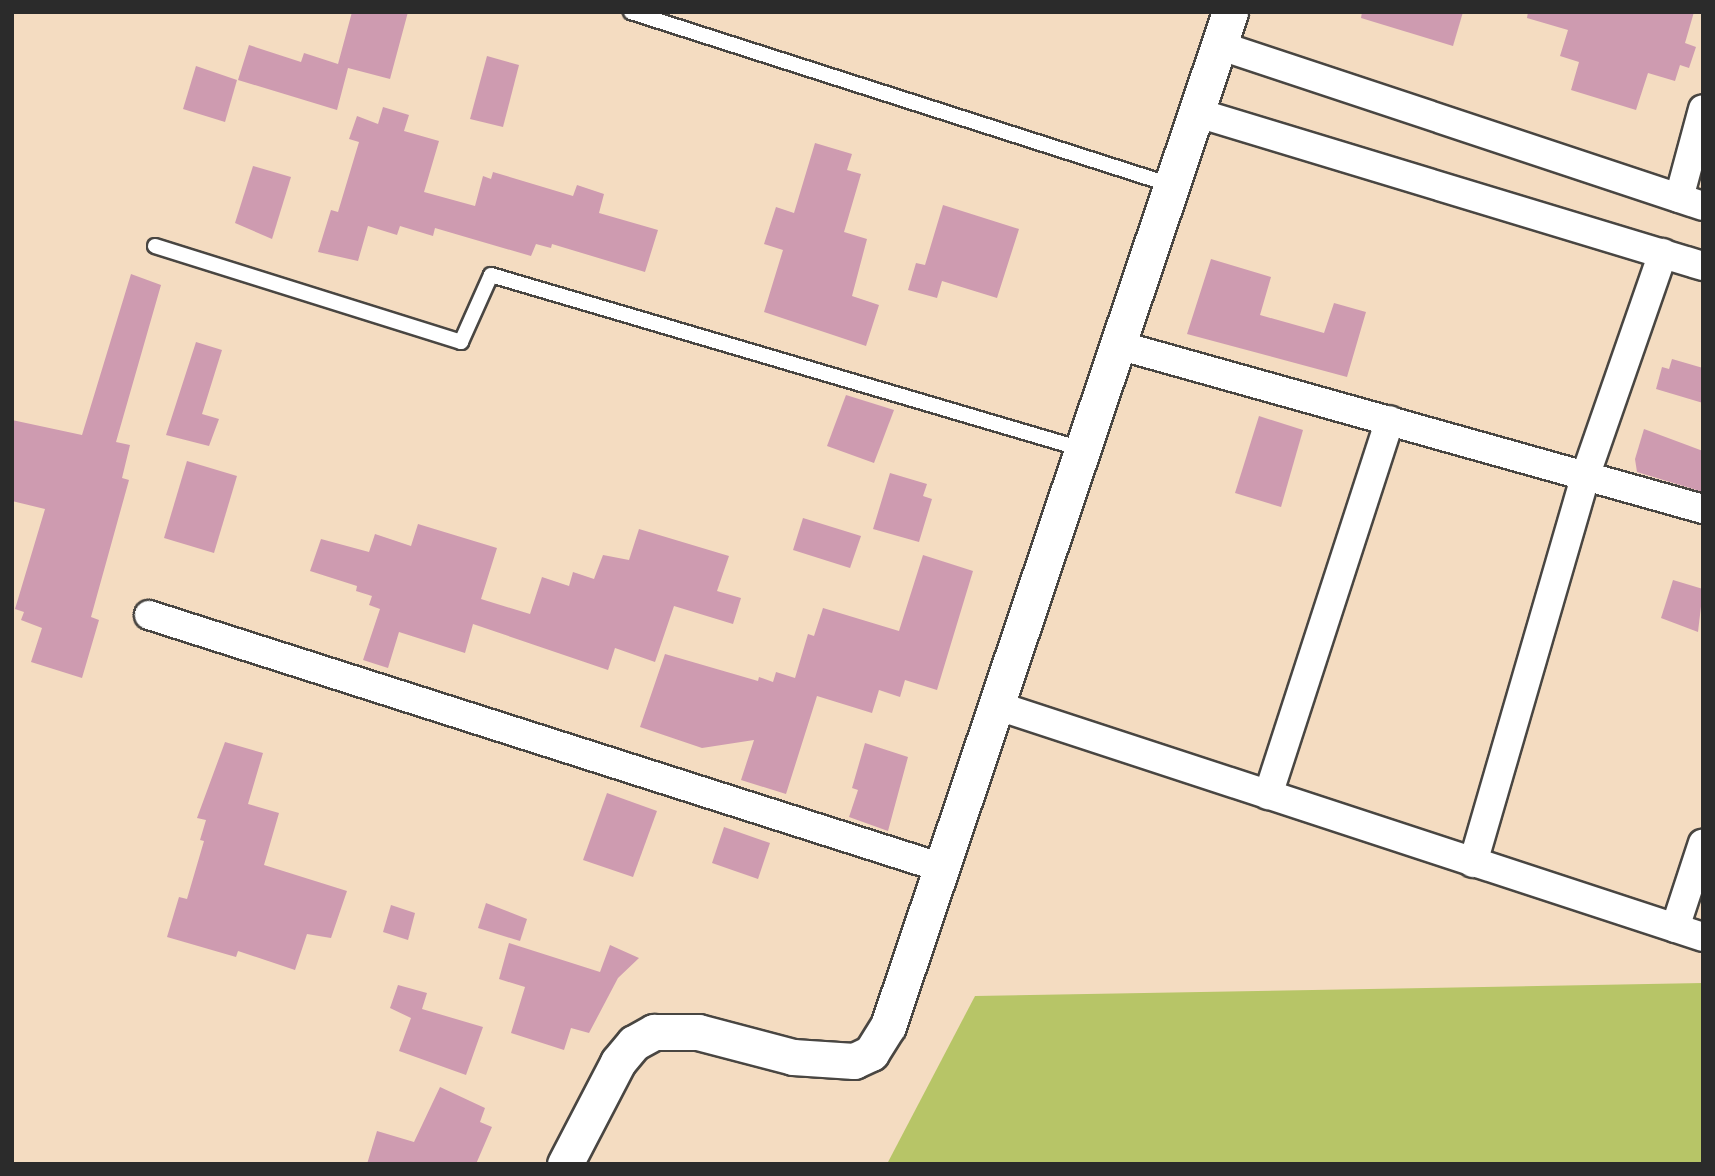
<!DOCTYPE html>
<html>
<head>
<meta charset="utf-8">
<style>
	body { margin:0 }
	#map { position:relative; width:1715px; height:1176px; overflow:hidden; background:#f4dcc1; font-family:Mynerve,sans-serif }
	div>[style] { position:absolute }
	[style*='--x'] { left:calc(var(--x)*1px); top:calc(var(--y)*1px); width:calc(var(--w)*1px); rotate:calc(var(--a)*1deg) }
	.green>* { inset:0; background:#b7c567 }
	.building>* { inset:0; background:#ce9bb0 }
	.roads { filter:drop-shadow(2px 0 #494642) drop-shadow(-2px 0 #494642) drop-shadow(0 2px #494642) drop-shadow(0 -2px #494642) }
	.service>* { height:14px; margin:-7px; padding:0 7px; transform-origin:7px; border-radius:7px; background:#fff }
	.minor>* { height:28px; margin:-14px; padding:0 14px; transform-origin:14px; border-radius:14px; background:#fff }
	.tertiary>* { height:35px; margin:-17.5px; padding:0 17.5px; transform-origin:17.5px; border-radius:17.5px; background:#fff }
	span { translate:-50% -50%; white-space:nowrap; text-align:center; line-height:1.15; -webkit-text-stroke:6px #f6f6f2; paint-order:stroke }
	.frame { position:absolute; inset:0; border:14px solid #2b2b2b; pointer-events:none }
</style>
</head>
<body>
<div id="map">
	<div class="green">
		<i style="clip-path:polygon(1703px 983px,1703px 1164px,887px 1164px,975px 996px)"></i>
	</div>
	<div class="building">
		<i style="clip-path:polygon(352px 12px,408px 12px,390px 79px,348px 68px,337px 110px,238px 80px,249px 45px,301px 62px,304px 53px,338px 64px)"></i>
		<i style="clip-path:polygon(1362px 12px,1463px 12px,1453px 46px,1361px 18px)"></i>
		<i style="clip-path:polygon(1528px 12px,1694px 12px,1685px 43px,1696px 47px,1689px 68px,1680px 65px,1675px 81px,1648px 73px,1636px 110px,1571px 90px,1579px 62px,1560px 56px,1568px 30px,1527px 18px)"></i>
		<i style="clip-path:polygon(487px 56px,519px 65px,503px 127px,470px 119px)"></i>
		<i style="clip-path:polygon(196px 66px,237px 80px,225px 122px,183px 109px)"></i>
		<i style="clip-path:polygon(383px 107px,409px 115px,404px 131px,439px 141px,424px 192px,475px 206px,483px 176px,491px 179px,493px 172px,573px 196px,577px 185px,604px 194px,599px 213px,658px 230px,645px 272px,552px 244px,551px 248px,536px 244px,531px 256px,435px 228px,433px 236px,400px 226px,397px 235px,368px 226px,358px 261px,318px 252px,331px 210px,338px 212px,359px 142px,349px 139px,357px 116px,378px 124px)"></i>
		<i style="clip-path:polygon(815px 143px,852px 154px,847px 170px,861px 174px,844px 232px,867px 239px,852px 296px,879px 305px,866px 346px,764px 312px,783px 250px,764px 244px,776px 207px,794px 213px)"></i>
		<i style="clip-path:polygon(253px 166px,291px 177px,272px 239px,235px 223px)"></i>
		<i style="clip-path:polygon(943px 205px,1019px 229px,997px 298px,942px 281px,937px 298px,908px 290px,916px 263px,925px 265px)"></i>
		<i style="clip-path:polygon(1211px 259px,1271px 277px,1260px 315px,1324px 333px,1334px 303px,1366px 312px,1347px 377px,1187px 334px)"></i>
		<i style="clip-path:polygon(131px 274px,161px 285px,116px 442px,130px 445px,122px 478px,129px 480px,91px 617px,99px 620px,82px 678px,31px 662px,42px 628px,21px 620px,24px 612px,15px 609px,45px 509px,12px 501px,12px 420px,82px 435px)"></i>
		<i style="clip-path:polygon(196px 342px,222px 350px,202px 414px,219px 419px,209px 446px,166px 435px)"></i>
		<i style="clip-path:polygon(1672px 359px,1703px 368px,1703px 403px,1656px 389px,1662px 367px,1669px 369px)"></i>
		<i style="clip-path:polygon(846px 395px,894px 410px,874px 463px,827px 446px)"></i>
		<i style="clip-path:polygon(1259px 416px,1303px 430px,1281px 507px,1235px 493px)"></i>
		<i style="clip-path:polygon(1644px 429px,1703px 451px,1703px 492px,1637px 472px,1635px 459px)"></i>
		<i style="clip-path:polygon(187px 461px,237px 476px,214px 553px,164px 538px)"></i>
		<i style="clip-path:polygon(890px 473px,927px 484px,923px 496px,932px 499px,919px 542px,873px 529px)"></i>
		<i style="clip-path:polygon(803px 518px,861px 536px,850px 568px,793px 550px)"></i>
		<i style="clip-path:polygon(418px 524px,497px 548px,481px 599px,530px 614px,542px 577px,569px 586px,573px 572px,594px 579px,603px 555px,629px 560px,639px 529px,729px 556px,717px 591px,741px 598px,733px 624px,674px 606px,655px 662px,615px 648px,608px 670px,473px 624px,465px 653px,399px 632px,388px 668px,363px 660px,380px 609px,369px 605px,372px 596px,356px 591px,357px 586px,310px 571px,321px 539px,369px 552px,375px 534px,411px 546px)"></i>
		<i style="clip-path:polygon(923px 555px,973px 571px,937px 690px,905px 680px,900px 697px,879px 690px,872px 713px,817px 696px,786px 794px,741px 780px,754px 740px,702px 748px,640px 727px,665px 654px,758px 681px,759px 677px,773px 682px,776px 672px,795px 678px,808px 634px,814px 636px,823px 608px,899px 631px)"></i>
		<i style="clip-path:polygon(1673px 580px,1703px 589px,1698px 632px,1661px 618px)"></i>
		<i style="clip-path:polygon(225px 742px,263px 753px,248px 804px,279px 813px,264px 865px,347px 891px,331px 938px,307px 934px,295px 970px,238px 951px,236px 957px,167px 937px,179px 897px,187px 899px,204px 841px,200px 840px,206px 820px,197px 818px)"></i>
		<i style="clip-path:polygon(865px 743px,908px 757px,888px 831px,849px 817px,858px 790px,852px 788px)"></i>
		<i style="clip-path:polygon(607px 793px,657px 811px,633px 877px,583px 860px)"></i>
		<i style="clip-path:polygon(724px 827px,770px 843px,758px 879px,712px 863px)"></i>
		<i style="clip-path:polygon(486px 903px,527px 919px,520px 941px,478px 928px)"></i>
		<i style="clip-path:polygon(391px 905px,415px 913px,408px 940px,383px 932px)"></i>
		<i style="clip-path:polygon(509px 943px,600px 972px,610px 945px,639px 958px,618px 978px,589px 1033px,571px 1028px,564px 1050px,511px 1033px,525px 987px,499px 979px)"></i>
		<i style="clip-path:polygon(398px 985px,427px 993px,422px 1009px,483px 1027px,466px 1075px,399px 1051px,411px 1018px,390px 1008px)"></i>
		<i style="clip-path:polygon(440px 1087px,485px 1108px,480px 1122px,492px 1127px,476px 1164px,367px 1164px,377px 1131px,414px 1142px)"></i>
	</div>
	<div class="roads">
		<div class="service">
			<i style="--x:631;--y:12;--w:567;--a:17.76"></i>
			<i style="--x:155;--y:246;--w:321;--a:17.4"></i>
			<i style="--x:461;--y:342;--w:73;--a:-65.9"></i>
			<i style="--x:491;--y:275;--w:616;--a:16.41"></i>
		</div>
		<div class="minor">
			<i style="--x:1218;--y:45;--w:511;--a:18.36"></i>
			<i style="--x:1198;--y:113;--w:528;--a:16.86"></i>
			<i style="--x:1679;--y:198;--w:92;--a:-74.9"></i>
			<i style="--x:1118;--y:345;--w:608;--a:15.66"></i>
			<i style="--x:149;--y:615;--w:829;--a:17.69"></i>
			<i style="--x:995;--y:705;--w:745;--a:18.14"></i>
			<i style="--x:1268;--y:795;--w:394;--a:-72"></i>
			<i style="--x:1473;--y:863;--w:405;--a:-73.8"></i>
			<i style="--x:1586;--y:474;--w:234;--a:-70.8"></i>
			<i style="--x:1675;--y:928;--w:89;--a:-71.8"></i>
		</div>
		<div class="tertiary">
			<i style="--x:565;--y:1164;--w:115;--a:-62.5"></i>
			<i style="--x:618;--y:1062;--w:25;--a:-50"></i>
			<i style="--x:634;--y:1043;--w:23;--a:-29"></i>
			<i style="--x:654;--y:1032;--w:44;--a:0"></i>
			<i style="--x:698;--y:1032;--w:98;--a:14.7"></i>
			<i style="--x:793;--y:1057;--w:61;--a:3.8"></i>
			<i style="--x:854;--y:1061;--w:19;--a:-25"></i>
			<i style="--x:871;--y:1053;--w:32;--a:-58"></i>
			<i style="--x:888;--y:1026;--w:1070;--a:-71.36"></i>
		</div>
	</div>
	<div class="frame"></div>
</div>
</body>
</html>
